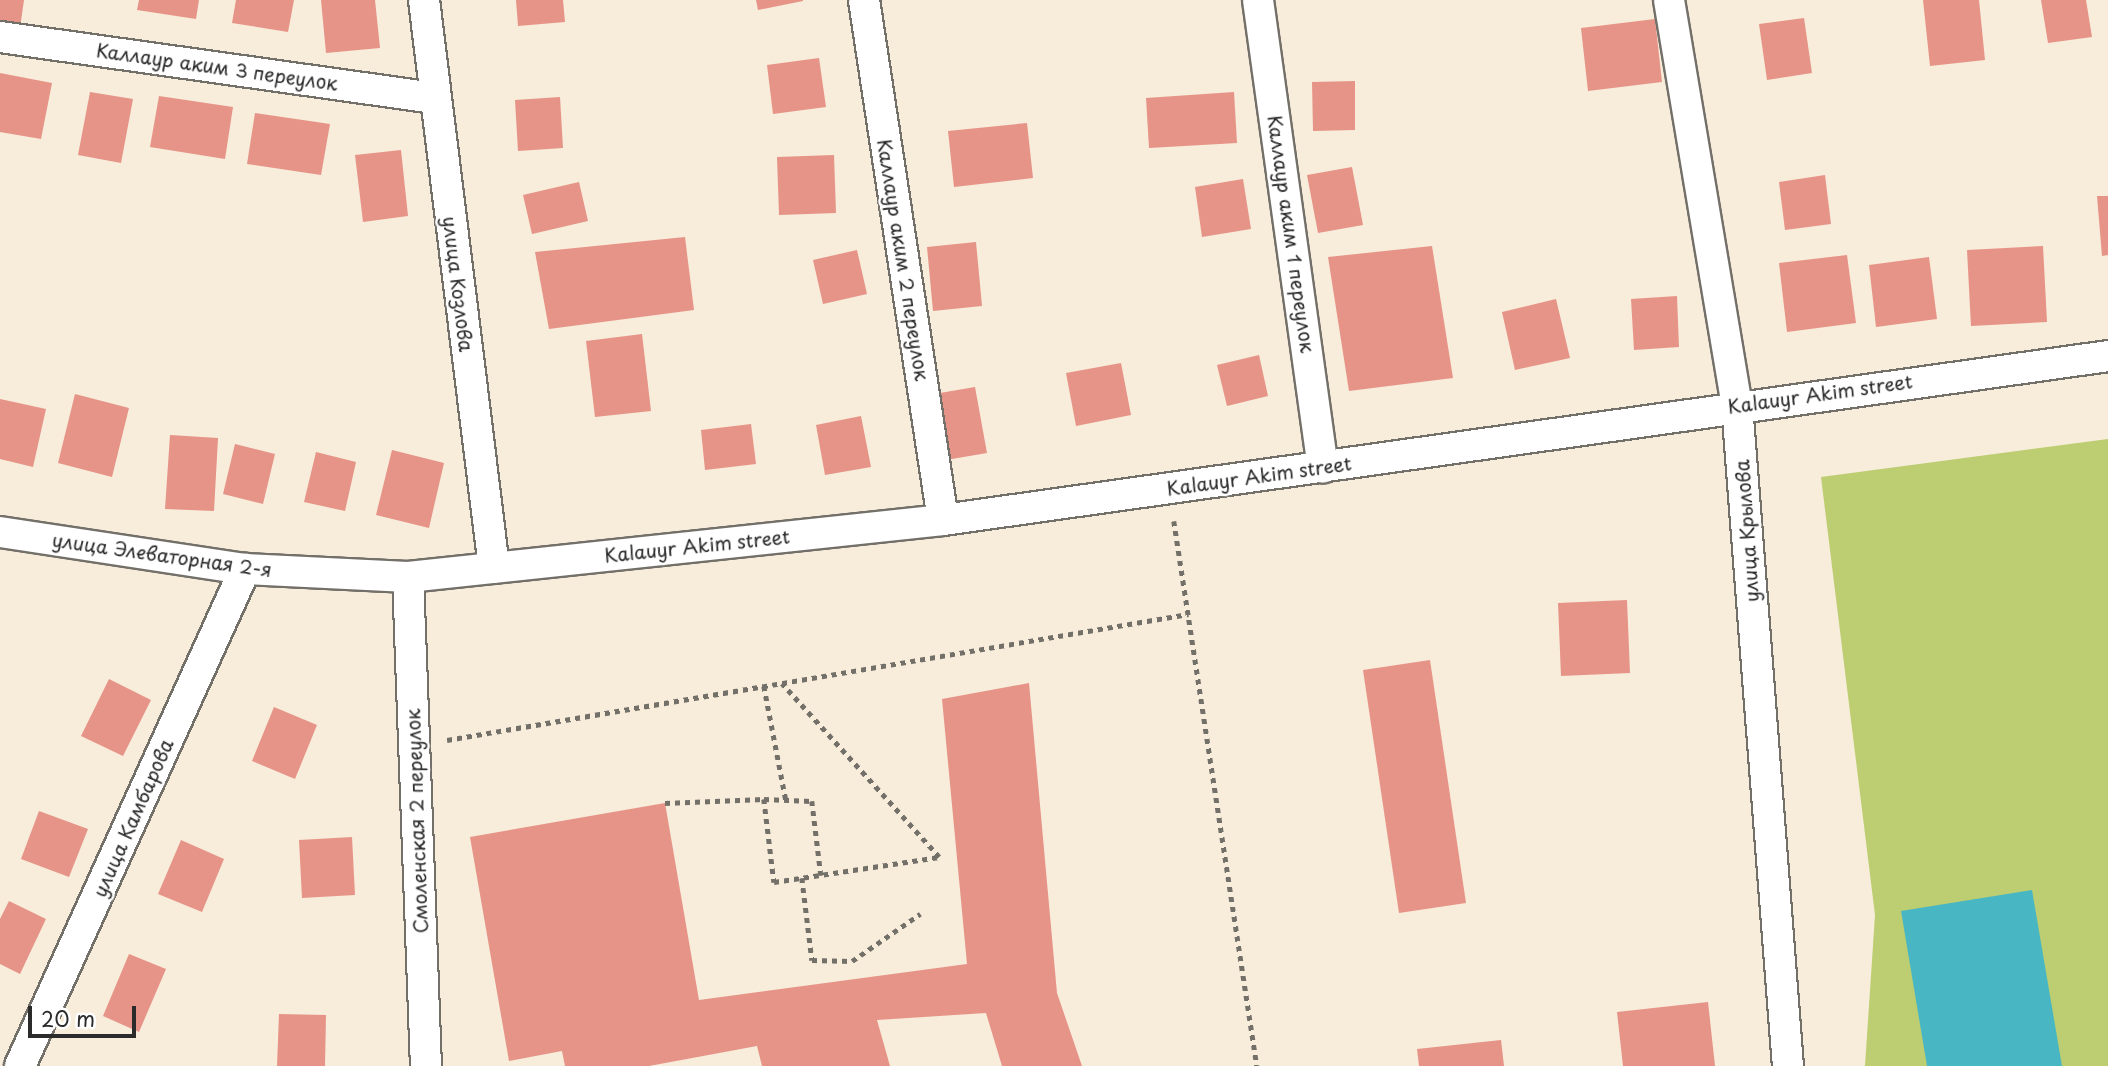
<!DOCTYPE html>
<html>
<head>
<meta charset="utf-8">
<style>
	body { margin:0 }
	#map { position:relative; width:2108px; height:1066px; overflow:hidden; background:#f8ecdb; font-family:"Playpen Sans",sans-serif }
	div>[style] { position:absolute }
	[style*='--x'] { left:calc(var(--x)*1px); top:calc(var(--y)*1px); width:calc(var(--w)*1px); rotate:calc(var(--a)*1deg) }
	.green>* { inset:0; background:#bcce71 }
	.water>* { inset:0; background:#49b6c3 }
	.building>* { inset:0; background:#e69487 }
	.path>* { height:4.5px; margin-top:-2.25px; transform-origin:0; background:repeating-linear-gradient(90deg,#736f69 0 5px,transparent 0 10px) }
	.roads { filter:drop-shadow(2px 0 #736f69) drop-shadow(-2px 0 #736f69) drop-shadow(0 2px #736f69) drop-shadow(0 -2px #736f69) }
	.minor>* { height:30px; margin:-15px; padding:0 15px; transform-origin:15px; border-radius:15px; background:#fff }
	span { translate:-50% -50%; white-space:nowrap; text-align:center; line-height:1.15; -webkit-text-stroke:5px #fff; paint-order:stroke }
	.street-label { font-size:19px; color:#2b2b2b }
	.scale { position:absolute; left:28px; top:1006px; width:108px; height:32px; box-sizing:border-box; border:4px solid #2b2b2b; border-top:0; padding-left:9px; font-size:21px; line-height:24px; white-space:nowrap; color:#2b2b2b; -webkit-text-stroke:5px #fff; paint-order:stroke }
</style>
</head>
<body>
<div id="map">
	<div class="green">
		<i style="clip-path:polygon(2108px 439px,2108px 1066px,1865px 1066px,1875px 915px,1821px 477px)"></i>
	</div>
	<div class="water">
		<i style="clip-path:polygon(2032px 890px,2062px 1066px,1927px 1066px,1901px 911px)"></i>
	</div>
	<div class="building">
		<i style="clip-path:polygon(0 0,24px 0,20px 28px,0 26px)"></i>
		<i style="clip-path:polygon(139px 0,199px 0,196px 19px,137px 10px)"></i>
		<i style="clip-path:polygon(236px 0,294px 0,288px 32px,232px 23px)"></i>
		<i style="clip-path:polygon(321px 0,375px 0,380px 48px,326px 53px)"></i>
		<i style="clip-path:polygon(516px 0,563px 0,565px 22px,518px 26px)"></i>
		<i style="clip-path:polygon(756px 0,803px 0,803px 1px,758px 10px)"></i>
		<i style="clip-path:polygon(1923px 0,1979px 0,1985px 60px,1930px 66px)"></i>
		<i style="clip-path:polygon(2041px 0,2086px 0,2092px 37px,2048px 43px)"></i>
		<i style="clip-path:polygon(1804px 18px,1812px 73px,1767px 80px,1759px 24px)"></i>
		<i style="clip-path:polygon(1655px 19px,1662px 82px,1588px 91px,1581px 28px)"></i>
		<i style="clip-path:polygon(819px 58px,826px 107px,773px 114px,767px 65px)"></i>
		<i style="clip-path:polygon(0 73px,52px 83px,41px 139px,0 132px)"></i>
		<i style="clip-path:polygon(1355px 81px,1355px 130px,1313px 131px,1312px 82px)"></i>
		<i style="clip-path:polygon(90px 92px,133px 99px,121px 163px,78px 155px)"></i>
		<i style="clip-path:polygon(1234px 92px,1237px 143px,1149px 148px,1146px 98px)"></i>
		<i style="clip-path:polygon(159px 96px,233px 107px,225px 159px,150px 147px)"></i>
		<i style="clip-path:polygon(560px 97px,563px 148px,518px 151px,515px 100px)"></i>
		<i style="clip-path:polygon(255px 113px,330px 124px,321px 175px,247px 164px)"></i>
		<i style="clip-path:polygon(1027px 123px,1033px 178px,954px 187px,948px 131px)"></i>
		<i style="clip-path:polygon(401px 150px,408px 216px,363px 222px,355px 155px)"></i>
		<i style="clip-path:polygon(834px 155px,836px 213px,779px 215px,777px 157px)"></i>
		<i style="clip-path:polygon(1352px 167px,1363px 225px,1318px 233px,1307px 175px)"></i>
		<i style="clip-path:polygon(1825px 175px,1831px 224px,1785px 230px,1779px 182px)"></i>
		<i style="clip-path:polygon(1243px 179px,1251px 229px,1202px 237px,1195px 187px)"></i>
		<i style="clip-path:polygon(579px 182px,588px 221px,532px 234px,523px 195px)"></i>
		<i style="clip-path:polygon(2097px 196px,2108px 196px,2108px 255px,2102px 256px)"></i>
		<i style="clip-path:polygon(685px 237px,694px 310px,549px 329px,535px 252px)"></i>
		<i style="clip-path:polygon(976px 242px,982px 306px,933px 311px,927px 247px)"></i>
		<i style="clip-path:polygon(1432px 246px,1453px 378px,1349px 391px,1328px 257px)"></i>
		<i style="clip-path:polygon(2043px 246px,2047px 322px,1971px 326px,1967px 250px)"></i>
		<i style="clip-path:polygon(857px 250px,867px 294px,823px 304px,813px 260px)"></i>
		<i style="clip-path:polygon(1847px 255px,1856px 323px,1787px 332px,1779px 263px)"></i>
		<i style="clip-path:polygon(1929px 257px,1937px 319px,1876px 327px,1869px 265px)"></i>
		<i style="clip-path:polygon(1677px 296px,1679px 347px,1634px 350px,1631px 299px)"></i>
		<i style="clip-path:polygon(1556px 299px,1570px 358px,1515px 370px,1502px 312px)"></i>
		<i style="clip-path:polygon(642px 334px,651px 411px,595px 417px,586px 341px)"></i>
		<i style="clip-path:polygon(1259px 355px,1268px 396px,1227px 406px,1217px 365px)"></i>
		<i style="clip-path:polygon(1121px 363px,1131px 415px,1076px 426px,1066px 373px)"></i>
		<i style="clip-path:polygon(975px 387px,987px 453px,946px 460px,934px 394px)"></i>
		<i style="clip-path:polygon(75px 394px,129px 408px,112px 477px,58px 463px)"></i>
		<i style="clip-path:polygon(0 399px,46px 409px,33px 467px,0 459px)"></i>
		<i style="clip-path:polygon(861px 416px,871px 467px,825px 475px,816px 425px)"></i>
		<i style="clip-path:polygon(751px 424px,756px 464px,705px 470px,701px 430px)"></i>
		<i style="clip-path:polygon(170px 435px,218px 438px,214px 511px,165px 509px)"></i>
		<i style="clip-path:polygon(235px 444px,275px 454px,263px 504px,223px 494px)"></i>
		<i style="clip-path:polygon(392px 450px,444px 463px,429px 528px,376px 515px)"></i>
		<i style="clip-path:polygon(316px 452px,356px 462px,345px 511px,304px 502px)"></i>
		<i style="clip-path:polygon(1627px 600px,1630px 673px,1561px 676px,1558px 603px)"></i>
		<i style="clip-path:polygon(1430px 660px,1466px 903px,1399px 913px,1363px 670px)"></i>
		<i style="clip-path:polygon(109px 679px,151px 700px,123px 756px,81px 736px)"></i>
		<i style="clip-path:polygon(1029px 683px,1057px 993px,1082px 1066px,1002px 1066px,986px 1013px,877px 1020px,890px 1066px,762px 1066px,757px 1046px,649px 1066px,565px 1066px,562px 1051px,509px 1061px,470px 837px,665px 803px,699px 1000px,967px 964px,942px 699px)"></i>
		<i style="clip-path:polygon(274px 707px,317px 725px,295px 779px,252px 761px)"></i>
		<i style="clip-path:polygon(39px 811px,88px 829px,69px 877px,21px 859px)"></i>
		<i style="clip-path:polygon(352px 837px,355px 895px,302px 898px,299px 840px)"></i>
		<i style="clip-path:polygon(181px 840px,224px 859px,202px 912px,158px 894px)"></i>
		<i style="clip-path:polygon(9px 901px,46px 919px,20px 974px,0 964px,0 919px)"></i>
		<i style="clip-path:polygon(129px 954px,166px 969px,139px 1032px,103px 1016px)"></i>
		<i style="clip-path:polygon(1708px 1002px,1715px 1066px,1623px 1066px,1617px 1012px)"></i>
		<i style="clip-path:polygon(279px 1014px,326px 1015px,325px 1066px,277px 1066px)"></i>
		<i style="clip-path:polygon(1501px 1040px,1504px 1066px,1419px 1066px,1417px 1049px)"></i>
	</div>
	<div class="path">
		<i style="--x:1174;--y:521;--w:551;--a:81.34"></i>
		<i style="--x:764;--y:686;--w:116;--a:79.1"></i>
		<i style="--x:447;--y:740;--w:752;--a:-9.65"></i>
		<i style="--x:764;--y:799;--w:48;--a:2.4"></i>
		<i style="--x:812;--y:801;--w:75;--a:83.1"></i>
		<i style="--x:665;--y:803;--w:99;--a:-2.3"></i>
		<i style="--x:764;--y:799;--w:84;--a:83.1"></i>
		<i style="--x:774;--y:882;--w:167;--a:-8.6"></i>
		<i style="--x:939;--y:857;--w:234;--a:-132.2"></i>
		<i style="--x:802;--y:878;--w:83;--a:83"></i>
		<i style="--x:812;--y:960;--w:40;--a:1.4"></i>
		<i style="--x:852;--y:961;--w:83;--a:-34.7"></i>
	</div>
	<div class="roads">
		<div class="minor">
			<i style="--x:424;--y:0;--w:572;--a:82.97"></i>
			<i style="--x:864;--y:0;--w:526;--a:81.36"></i>
			<i style="--x:1258;--y:0;--w:472;--a:82.1"></i>
			<i style="--x:1669;--y:0;--w:411;--a:80.5"></i>
			<i style="--x:1737;--y:405;--w:663;--a:85.59"></i>
			<i style="--x:0;--y:37;--w:438;--a:8"></i>
			<i style="--x:0;--y:532;--w:248;--a:8.6"></i>
			<i style="--x:245;--y:569;--w:163;--a:2.8"></i>
			<i style="--x:408;--y:577;--w:538;--a:-6.08"></i>
			<i style="--x:943;--y:520;--w:1176;--a:-8.01"></i>
			<i style="--x:408;--y:577;--w:489;--a:87.9"></i>
			<i style="--x:20;--y:1066;--w:546;--a:-65.64"></i>
		</div>
	</div>
	<div class="street-label">
		<span style="left:217px;top:67px;rotate:8deg">Каллаур аким 3 переулок</span>
		<span style="left:1291px;top:234px;rotate:82deg">Каллаур аким 1 переулок</span>
		<span style="left:903px;top:260px;rotate:81deg">Каллаур аким 2 переулок</span>
		<span style="left:458px;top:284px;rotate:83deg">улица Козлова</span>
		<span style="left:1820px;top:394px;rotate:-8deg">Kalauyr Akim street</span>
		<span style="left:1259px;top:476px;rotate:-8deg">Kalauyr Akim street</span>
		<span style="left:1747px;top:531px;rotate:-94deg">улица Крылова</span>
		<span style="left:697px;top:546px;rotate:-6deg">Kalauyr Akim street</span>
		<span style="left:162px;top:555px;rotate:8deg">улица Элеваторная 2-я</span>
		<span style="left:133px;top:818px;rotate:-66deg">улица Камбарова</span>
		<span style="left:417px;top:821px;rotate:-92deg">Смоленская 2 переулок</span>
	</div>
	<div class="scale">20 m</div>
</div>
</body>
</html>
